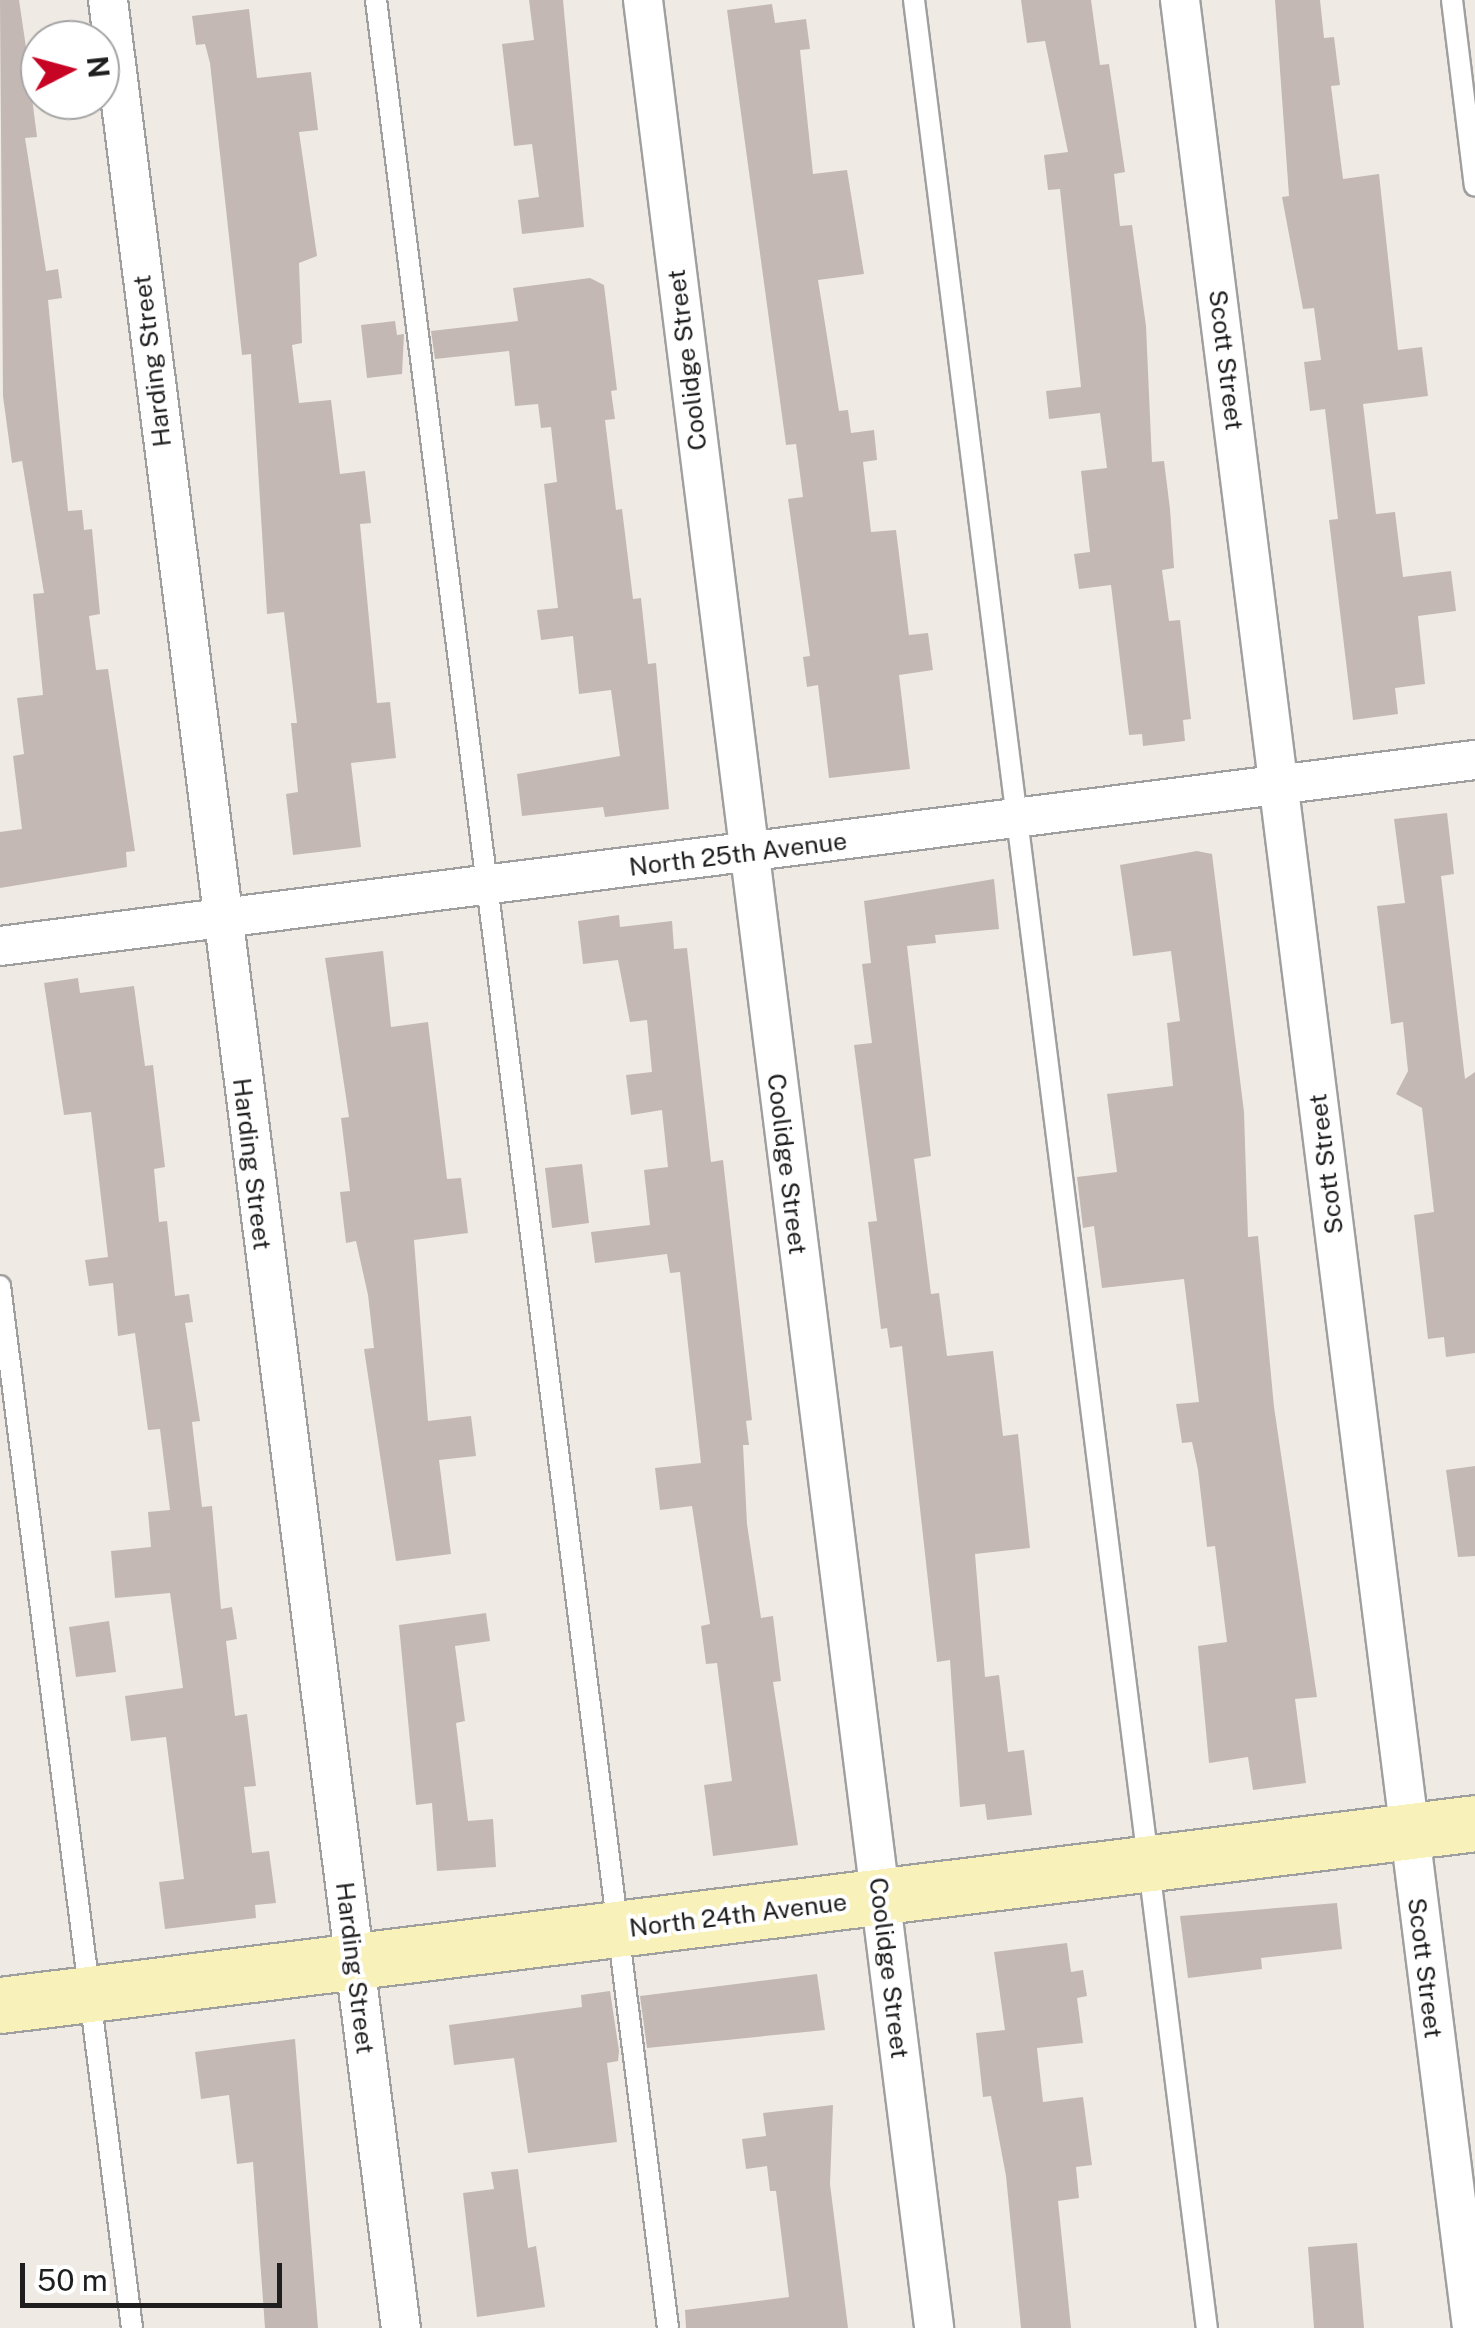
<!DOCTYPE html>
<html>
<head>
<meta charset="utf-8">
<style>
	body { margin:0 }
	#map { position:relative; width:1475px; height:2328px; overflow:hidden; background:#efeae4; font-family:"Public Sans",sans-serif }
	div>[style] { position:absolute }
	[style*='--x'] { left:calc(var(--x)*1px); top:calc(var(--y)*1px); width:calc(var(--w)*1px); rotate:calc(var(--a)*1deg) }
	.building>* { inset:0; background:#c3b8b4 }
	.roads { filter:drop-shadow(2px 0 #9f9f9f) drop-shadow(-2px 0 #9f9f9f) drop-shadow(0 2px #9f9f9f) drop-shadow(0 -2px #9f9f9f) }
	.lane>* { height:20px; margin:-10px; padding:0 10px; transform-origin:10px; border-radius:10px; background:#fff }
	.street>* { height:38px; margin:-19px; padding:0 19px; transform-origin:19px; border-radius:19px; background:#fff }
	.secondary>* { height:55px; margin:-27.5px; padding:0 27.5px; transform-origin:27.5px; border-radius:27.5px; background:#f8f1b9 }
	span { translate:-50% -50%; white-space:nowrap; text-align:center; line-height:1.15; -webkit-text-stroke:8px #fff; paint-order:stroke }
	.street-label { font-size:25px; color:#1e1e1e }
	.north { position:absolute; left:20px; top:20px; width:100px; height:100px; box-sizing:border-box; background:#fff; border:2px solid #a5a5a5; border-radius:50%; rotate:84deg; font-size:28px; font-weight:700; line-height:40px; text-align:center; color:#1e1e1e }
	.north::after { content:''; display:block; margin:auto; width:35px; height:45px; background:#c80424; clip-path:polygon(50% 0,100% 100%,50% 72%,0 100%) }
	.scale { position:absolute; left:20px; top:2263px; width:262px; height:45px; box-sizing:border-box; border:5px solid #1e1e1e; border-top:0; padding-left:12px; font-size:30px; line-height:35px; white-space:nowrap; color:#1e1e1e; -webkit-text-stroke:8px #fff; paint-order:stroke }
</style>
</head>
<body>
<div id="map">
	<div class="building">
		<i style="clip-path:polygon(0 0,19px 0,27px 54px,34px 54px,38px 81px,30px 82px,37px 137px,25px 138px,46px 271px,58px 269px,62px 298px,48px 300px,68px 511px,82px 510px,84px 530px,92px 529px,100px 614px,89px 616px,96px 670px,108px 669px,135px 851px,126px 852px,127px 867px,0 888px,0 832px,22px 829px,13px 756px,24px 754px,17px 698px,43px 695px,33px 594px,44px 593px,22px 461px,12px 463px,3px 396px)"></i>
		<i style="clip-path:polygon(529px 0,563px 0,584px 227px,522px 234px,518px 200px,539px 197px,532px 144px,514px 146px,502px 44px,534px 40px)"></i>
		<i style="clip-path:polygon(1021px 0,1091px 0,1100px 65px,1109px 64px,1125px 172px,1114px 174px,1120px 226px,1132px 225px,1146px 326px,1152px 462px,1164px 461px,1170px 509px,1174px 568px,1162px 570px,1169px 621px,1180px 620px,1191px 719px,1183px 720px,1185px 741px,1143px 746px,1142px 734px,1129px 735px,1111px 585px,1079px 589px,1074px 554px,1090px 552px,1081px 471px,1107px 468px,1100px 413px,1049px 419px,1046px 391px,1081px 387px,1060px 189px,1048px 190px,1044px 155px,1068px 152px,1045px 41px,1027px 43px)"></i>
		<i style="clip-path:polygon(1275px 0,1320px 0,1324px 38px,1334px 37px,1340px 85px,1331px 86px,1343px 179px,1379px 174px,1398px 350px,1422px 347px,1428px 396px,1363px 404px,1376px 514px,1395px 512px,1403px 577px,1451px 571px,1456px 611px,1418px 616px,1425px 684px,1395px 688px,1398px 714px,1353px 720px,1329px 520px,1338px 519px,1325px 409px,1310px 411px,1304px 362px,1321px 360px,1314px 308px,1303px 309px,1282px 197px,1289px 196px)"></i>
		<i style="clip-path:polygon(772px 4px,775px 23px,806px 19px,810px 49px,800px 50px,813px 174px,847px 170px,864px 274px,818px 280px,839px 411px,848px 410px,851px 433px,874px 430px,877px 460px,863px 462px,871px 532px,896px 530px,909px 635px,928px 633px,933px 670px,899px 675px,910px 769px,829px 778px,818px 685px,807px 687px,803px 657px,810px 656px,788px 499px,803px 497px,796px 444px,786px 445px,727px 10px)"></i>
		<i style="clip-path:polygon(249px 9px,257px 78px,311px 72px,318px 130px,299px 132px,317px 256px,299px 263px,302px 343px,292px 345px,299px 403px,331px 400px,340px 474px,365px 471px,371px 523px,360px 524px,377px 703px,390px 702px,396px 758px,351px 763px,361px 847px,293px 855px,286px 794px,298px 792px,291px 723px,297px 723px,284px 612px,267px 614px,251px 354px,242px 355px,210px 63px,205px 44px,196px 45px,192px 16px)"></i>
		<i style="clip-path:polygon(590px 278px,604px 285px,617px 390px,611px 391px,615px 419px,605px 420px,616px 510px,622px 509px,633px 599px,641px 598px,648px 664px,656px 663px,669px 809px,605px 817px,603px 807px,522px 816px,517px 774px,620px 756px,611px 690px,579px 694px,573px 636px,541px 640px,537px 610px,558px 608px,544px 484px,557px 482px,551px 427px,541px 428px,538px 404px,515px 406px,509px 351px,435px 359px,431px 331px,518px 321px,513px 288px)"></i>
		<i style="clip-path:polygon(395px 321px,397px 335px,404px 334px,402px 374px,367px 378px,361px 325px)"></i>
		<i style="clip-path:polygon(1447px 813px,1454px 874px,1441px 876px,1465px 1079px,1475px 1072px,1475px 1353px,1446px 1357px,1444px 1337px,1428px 1339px,1414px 1215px,1434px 1212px,1422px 1108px,1396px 1094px,1408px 1071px,1403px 1022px,1391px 1024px,1377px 906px,1405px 903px,1394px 819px)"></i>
		<i style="clip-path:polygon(1197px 851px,1212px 854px,1244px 1112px,1248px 1237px,1258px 1236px,1274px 1407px,1317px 1697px,1295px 1699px,1306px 1783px,1253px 1790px,1248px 1757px,1209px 1763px,1198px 1646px,1227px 1642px,1215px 1546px,1207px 1547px,1198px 1470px,1192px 1442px,1182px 1443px,1176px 1404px,1199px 1402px,1184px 1279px,1102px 1288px,1094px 1226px,1083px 1228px,1077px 1177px,1117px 1172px,1107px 1094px,1173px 1086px,1167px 1023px,1180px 1021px,1171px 951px,1133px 956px,1120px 865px)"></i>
		<i style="clip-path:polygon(994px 879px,999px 929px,935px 935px,936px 943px,907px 946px,931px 1156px,914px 1159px,931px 1294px,939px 1293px,947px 1356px,993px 1351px,1003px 1436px,1018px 1434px,1030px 1548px,975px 1554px,985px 1677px,999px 1675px,1008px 1752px,1024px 1750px,1032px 1815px,987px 1820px,985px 1804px,960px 1807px,950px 1660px,937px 1662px,902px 1346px,890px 1348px,887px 1328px,881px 1329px,868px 1222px,877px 1221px,854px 1045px,872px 1043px,862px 964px,871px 963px,864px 901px)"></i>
		<i style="clip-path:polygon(619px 915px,620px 927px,672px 921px,674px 949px,687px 948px,711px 1162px,723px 1160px,752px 1420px,746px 1421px,749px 1445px,743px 1445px,747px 1524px,761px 1618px,773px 1616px,781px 1681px,773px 1682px,798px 1845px,713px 1856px,704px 1785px,732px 1781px,717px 1663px,706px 1664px,701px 1626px,710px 1624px,692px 1506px,660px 1510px,655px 1468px,701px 1463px,680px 1272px,670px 1273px,667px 1254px,595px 1263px,591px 1232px,650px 1225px,644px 1170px,668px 1167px,662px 1110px,631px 1115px,626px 1075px,652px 1072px,647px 1020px,630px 1022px,618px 960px,583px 964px,578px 921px)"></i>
		<i style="clip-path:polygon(383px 951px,391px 1027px,428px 1022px,447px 1179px,461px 1178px,468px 1233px,414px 1240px,428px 1421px,471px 1416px,476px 1456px,439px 1460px,451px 1554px,396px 1561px,364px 1349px,374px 1348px,368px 1295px,356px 1241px,346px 1243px,340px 1192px,350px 1191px,341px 1118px,349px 1117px,325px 958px)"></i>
		<i style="clip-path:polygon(78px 978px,80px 993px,134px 986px,145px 1066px,153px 1065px,165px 1167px,154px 1169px,159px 1222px,167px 1221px,175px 1296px,189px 1294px,193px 1322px,185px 1323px,200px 1421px,192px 1422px,202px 1507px,212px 1506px,221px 1609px,232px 1607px,237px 1639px,226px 1641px,235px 1716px,247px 1714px,256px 1786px,244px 1787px,252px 1853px,269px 1851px,276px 1903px,255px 1905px,256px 1918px,165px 1929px,159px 1882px,184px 1879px,166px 1737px,131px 1741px,125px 1696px,183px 1688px,170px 1593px,115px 1598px,111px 1551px,151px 1547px,148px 1512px,170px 1510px,160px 1429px,148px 1430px,135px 1333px,118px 1336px,113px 1283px,89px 1286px,85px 1260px,108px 1257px,91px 1112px,64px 1115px,44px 983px)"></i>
		<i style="clip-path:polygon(582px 1164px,589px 1223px,552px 1228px,545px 1168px)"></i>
		<i style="clip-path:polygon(1475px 1466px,1475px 1556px,1458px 1557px,1446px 1470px)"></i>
		<i style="clip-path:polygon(486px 1613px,490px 1641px,455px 1646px,465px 1721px,456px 1723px,468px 1821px,493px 1819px,496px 1867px,437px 1871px,432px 1803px,416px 1805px,399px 1625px)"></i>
		<i style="clip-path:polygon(109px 1621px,116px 1672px,76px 1677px,69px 1627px)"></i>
		<i style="clip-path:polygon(1337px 1903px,1342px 1949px,1261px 1958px,1262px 1969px,1188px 1978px,1180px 1916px)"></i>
		<i style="clip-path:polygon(1067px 1943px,1071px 1972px,1083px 1970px,1087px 1996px,1077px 1998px,1083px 2043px,1037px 2048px,1043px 2102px,1083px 2097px,1092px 2165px,1076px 2167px,1079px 2198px,1058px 2201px,1071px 2328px,1021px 2328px,1006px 2176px,991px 2096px,983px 2097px,976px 2033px,1005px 2030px,994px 1952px)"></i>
		<i style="clip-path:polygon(817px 1974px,825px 2030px,647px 2048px,640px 1996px)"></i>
		<i style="clip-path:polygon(610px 1991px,619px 2051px,618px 2061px,607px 2063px,617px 2142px,528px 2153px,514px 2058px,454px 2065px,449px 2025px,582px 2007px,581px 1995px)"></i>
		<i style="clip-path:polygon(295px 2039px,318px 2328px,265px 2328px,253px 2162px,237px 2164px,229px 2095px,201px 2099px,195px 2052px)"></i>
		<i style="clip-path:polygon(833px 2105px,830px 2184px,848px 2328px,686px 2328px,685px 2310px,789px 2297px,776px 2191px,770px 2191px,767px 2166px,746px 2169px,742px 2139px,766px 2136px,763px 2113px)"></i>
		<i style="clip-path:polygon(518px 2169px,528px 2248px,536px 2246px,545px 2307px,477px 2317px,463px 2193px,494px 2189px,491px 2172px)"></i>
		<i style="clip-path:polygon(1357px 2243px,1364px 2328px,1314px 2328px,1308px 2247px)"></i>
	</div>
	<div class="roads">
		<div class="lane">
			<i style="--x:376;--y:0;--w:2346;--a:82.85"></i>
			<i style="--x:914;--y:0;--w:2346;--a:82.83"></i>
			<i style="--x:1452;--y:0;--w:187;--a:83"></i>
			<i style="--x:0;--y:1286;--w:1050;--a:82.78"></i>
		</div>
		<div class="street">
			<i style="--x:108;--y:0;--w:2346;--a:82.83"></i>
			<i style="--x:643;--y:0;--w:2346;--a:82.87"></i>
			<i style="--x:1180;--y:0;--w:2346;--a:82.85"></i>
			<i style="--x:0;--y:946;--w:1487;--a:-7.19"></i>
		</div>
		<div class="secondary">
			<i style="--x:0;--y:2005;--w:1486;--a:-7.03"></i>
		</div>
	</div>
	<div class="street-label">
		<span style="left:687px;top:360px;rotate:-97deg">Coolidge Street</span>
		<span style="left:1226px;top:360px;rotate:83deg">Scott Street</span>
		<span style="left:152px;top:361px;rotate:-97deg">Harding Street</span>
		<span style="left:738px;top:854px;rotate:-7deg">North 25th Avenue</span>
		<span style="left:252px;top:1164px;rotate:83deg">Harding Street</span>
		<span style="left:787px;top:1164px;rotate:83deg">Coolidge Street</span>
		<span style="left:1326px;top:1164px;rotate:-97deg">Scott Street</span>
		<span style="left:738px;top:1915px;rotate:-7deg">North 24th Avenue</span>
		<span style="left:355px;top:1968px;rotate:83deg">Harding Street</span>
		<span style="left:889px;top:1968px;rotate:83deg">Coolidge Street</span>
		<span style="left:1425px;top:1968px;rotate:83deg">Scott Street</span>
	</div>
	<div class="north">N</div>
	<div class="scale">50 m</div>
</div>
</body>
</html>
